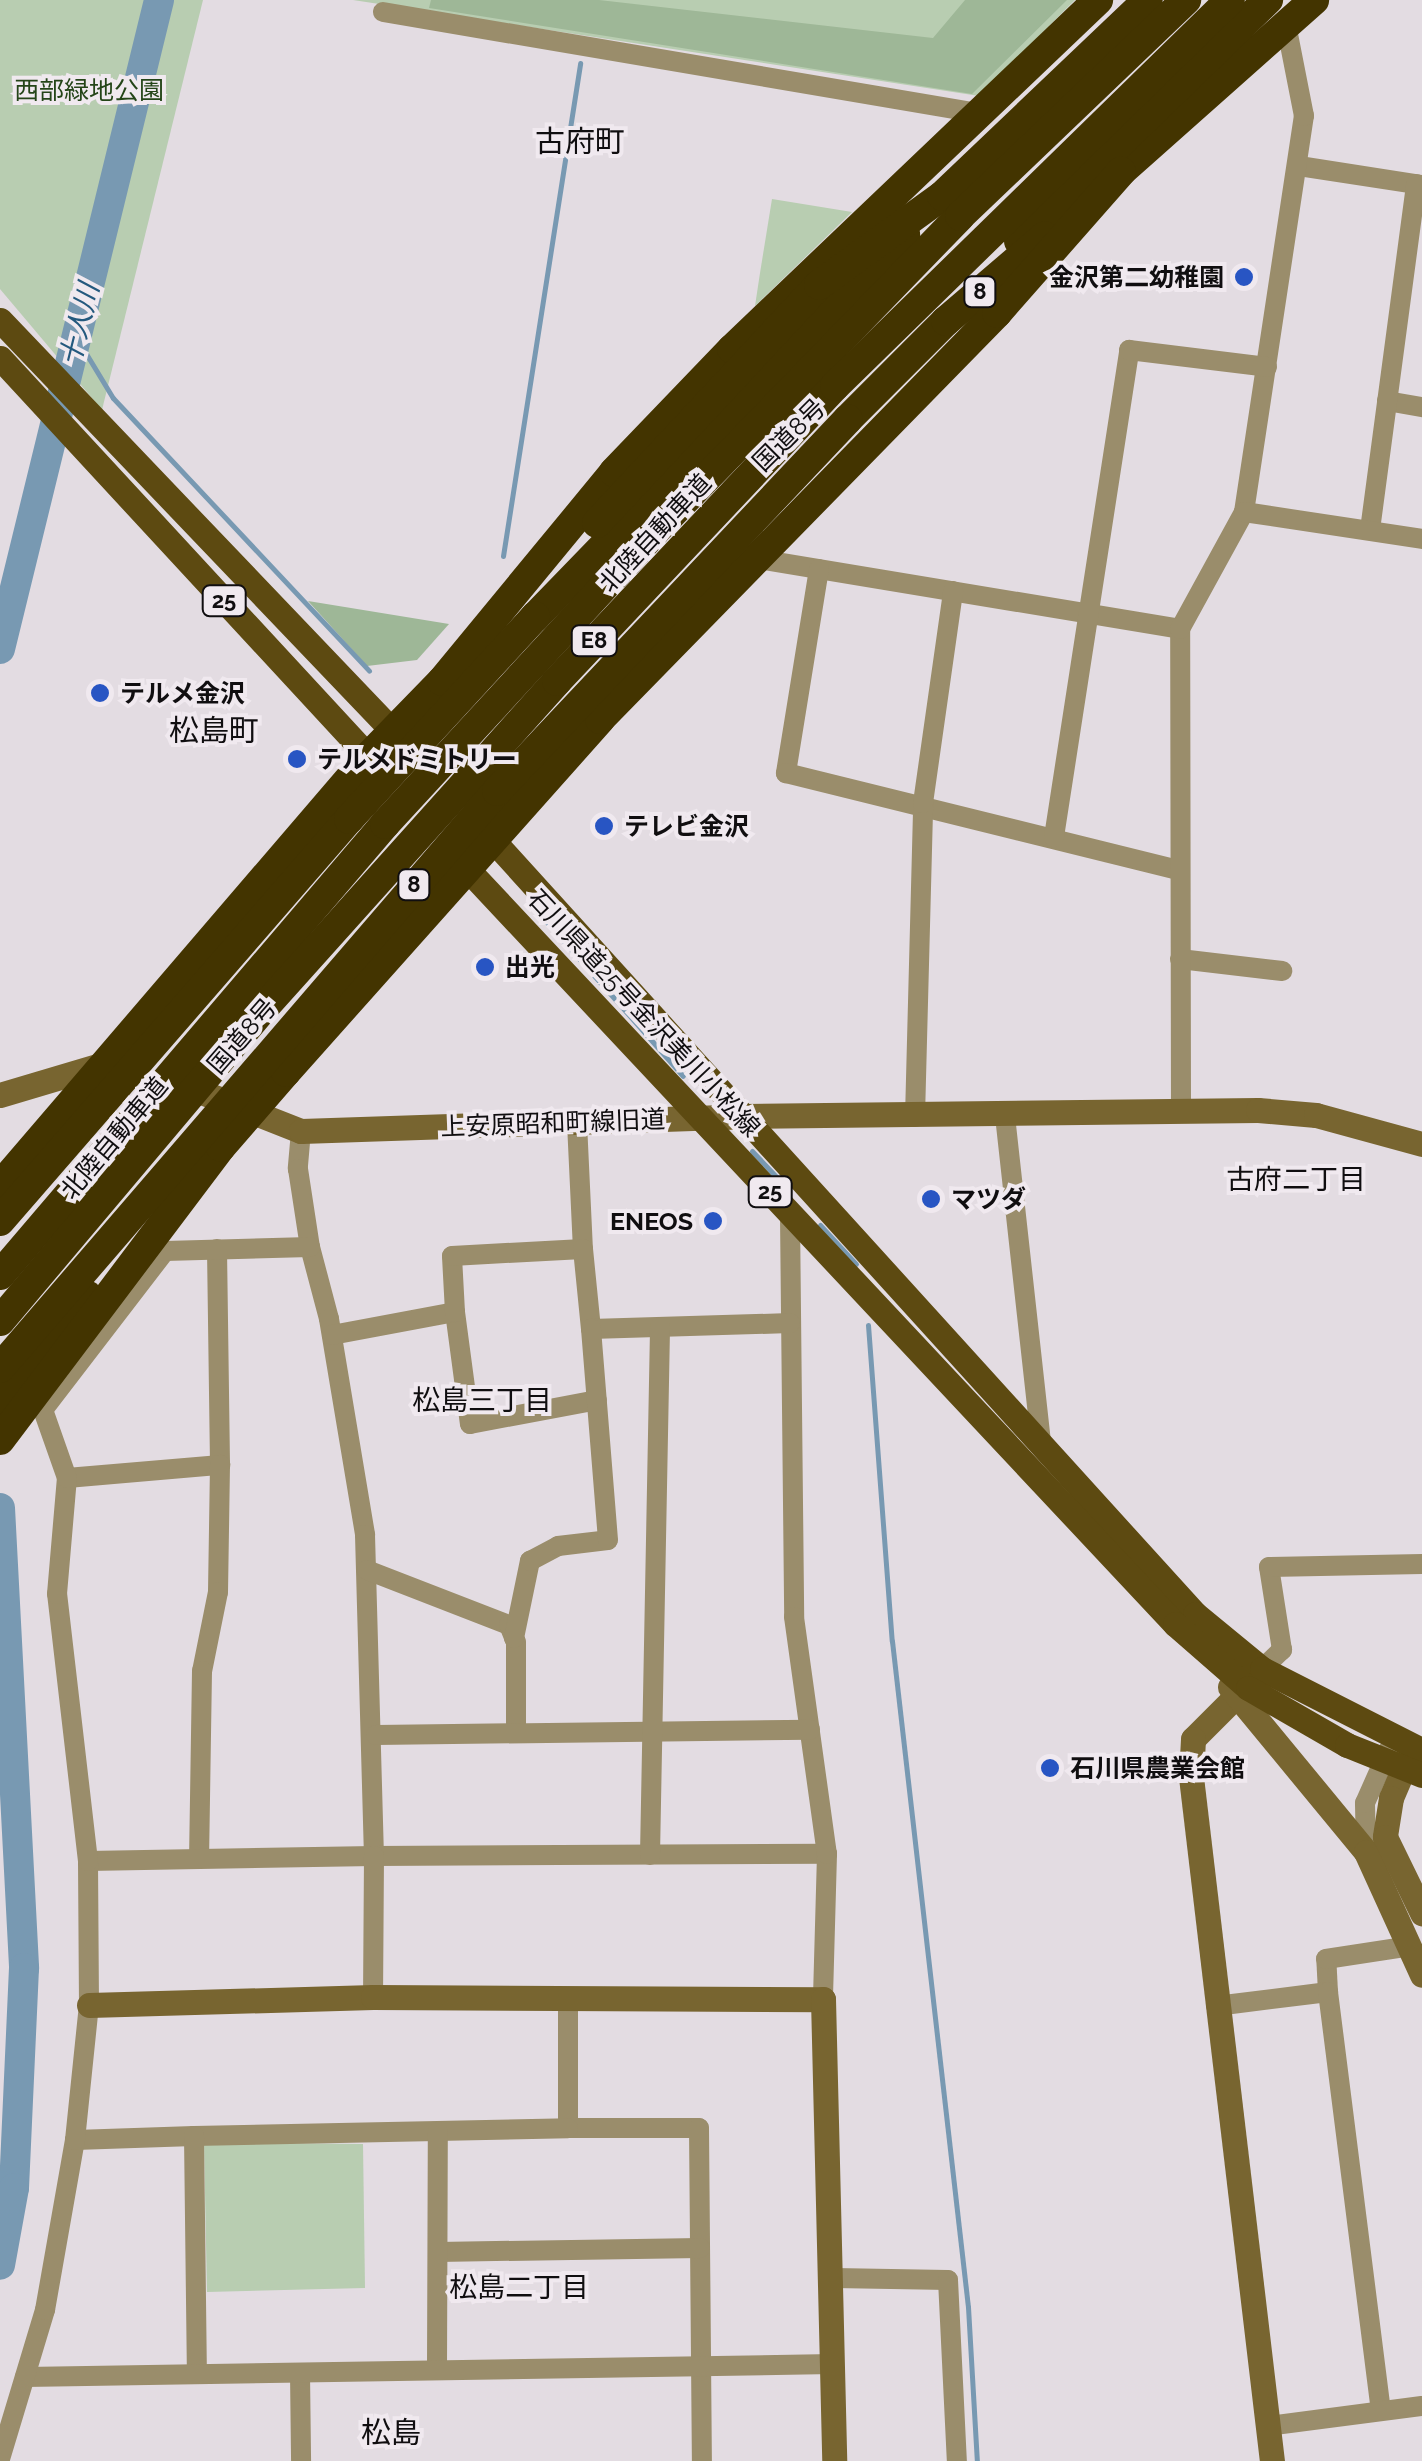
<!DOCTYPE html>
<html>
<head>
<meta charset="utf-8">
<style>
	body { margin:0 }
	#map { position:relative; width:1422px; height:2461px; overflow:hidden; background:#e3dce2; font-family:Raleway,"Noto Sans JP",sans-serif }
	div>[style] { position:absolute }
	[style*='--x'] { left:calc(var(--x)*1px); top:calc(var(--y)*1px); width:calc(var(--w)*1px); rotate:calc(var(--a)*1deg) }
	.green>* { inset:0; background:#b8cdb1 }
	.forest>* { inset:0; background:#9eb797 }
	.stream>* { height:5px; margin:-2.5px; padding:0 2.5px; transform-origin:2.5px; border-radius:2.5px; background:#7899b2 }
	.river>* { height:30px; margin:-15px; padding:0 15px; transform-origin:15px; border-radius:15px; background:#7899b2 }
	.street>* { height:20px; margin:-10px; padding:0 10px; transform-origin:10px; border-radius:10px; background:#9a8d6b }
	.secondary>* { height:25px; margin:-12.5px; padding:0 12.5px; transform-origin:12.5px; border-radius:12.5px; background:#786530 }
	.primary>* { height:25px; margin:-12.5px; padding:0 12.5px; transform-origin:12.5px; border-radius:12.5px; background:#5d4a11 }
	.highway>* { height:30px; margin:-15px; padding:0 15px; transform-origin:15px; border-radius:15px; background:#433400 }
	.highway-bridge>* { height:30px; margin:-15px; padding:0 15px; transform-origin:15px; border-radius:15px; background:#433400 }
	.dots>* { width:28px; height:28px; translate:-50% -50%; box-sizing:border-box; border:5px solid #f0e9ef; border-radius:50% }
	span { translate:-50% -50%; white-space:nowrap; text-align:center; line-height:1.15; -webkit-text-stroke:8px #f0e9ef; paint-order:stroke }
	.shield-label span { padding:2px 8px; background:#f0e9ef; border:2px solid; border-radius:8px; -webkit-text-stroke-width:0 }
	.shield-label { font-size:22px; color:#100e10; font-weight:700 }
	.park-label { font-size:25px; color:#244518 }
	.poi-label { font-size:25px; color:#100e10; font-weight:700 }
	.right { translate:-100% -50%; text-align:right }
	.left { translate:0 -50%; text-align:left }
	.street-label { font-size:25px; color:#100e10 }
	.water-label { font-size:28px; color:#24597e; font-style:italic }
	.neighbourhood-label { font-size:28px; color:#100e10 }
	.quarter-label { font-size:30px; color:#100e10 }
</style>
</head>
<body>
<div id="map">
	<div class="green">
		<i style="clip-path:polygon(0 0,203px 0,102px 410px,0 289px)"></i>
		<i style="clip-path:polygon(353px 0,1075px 0,979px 96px)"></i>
		<i style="clip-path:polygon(772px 199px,852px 212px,755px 306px,760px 273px)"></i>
		<i style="clip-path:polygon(204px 2142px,363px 2144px,365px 2288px,207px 2292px)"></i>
	</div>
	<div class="forest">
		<i style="clip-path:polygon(431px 0,599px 0,933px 38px,965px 0,1067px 0,972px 94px,429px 8px)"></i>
		<i style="clip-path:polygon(308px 601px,449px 624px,417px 660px,367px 666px)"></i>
	</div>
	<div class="stream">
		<i style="--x:76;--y:337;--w:71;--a:58.8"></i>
		<i style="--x:113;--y:398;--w:374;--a:46.8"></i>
		<i style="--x:503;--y:556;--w:499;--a:-81.1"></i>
		<i style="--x:529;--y:902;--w:232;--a:48.5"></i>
		<i style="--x:752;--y:1151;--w:48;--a:46.7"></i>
		<i style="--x:820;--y:1225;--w:53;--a:47.3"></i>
		<i style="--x:868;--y:1325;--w:317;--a:85.7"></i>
		<i style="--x:892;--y:1641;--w:670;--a:83.49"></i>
		<i style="--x:968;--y:2307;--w:154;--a:86.7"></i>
	</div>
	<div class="river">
		<i style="--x:0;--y:649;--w:668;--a:-76.23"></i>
		<i style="--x:0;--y:1508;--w:461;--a:87"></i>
		<i style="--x:24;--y:1968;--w:220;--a:92.6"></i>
		<i style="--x:14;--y:2188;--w:78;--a:100.3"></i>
	</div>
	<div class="street">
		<i style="--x:383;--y:12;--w:610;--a:9.63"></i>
		<i style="--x:1299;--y:166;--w:124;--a:8.8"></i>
		<i style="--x:1387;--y:401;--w:36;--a:10"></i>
		<i style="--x:1244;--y:512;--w:401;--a:-81.4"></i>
		<i style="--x:1304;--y:116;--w:94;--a:-101.1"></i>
		<i style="--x:1370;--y:530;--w:349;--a:-82.4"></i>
		<i style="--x:752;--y:558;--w:434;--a:9.4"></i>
		<i style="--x:819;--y:569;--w:207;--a:99.2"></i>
		<i style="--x:786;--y:773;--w:405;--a:13.9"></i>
		<i style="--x:1054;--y:837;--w:493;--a:-81.2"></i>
		<i style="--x:1129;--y:350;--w:139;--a:7"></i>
		<i style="--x:1180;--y:959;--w:103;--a:6.7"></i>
		<i style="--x:1181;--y:1110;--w:481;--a:-90.1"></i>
		<i style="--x:1180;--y:629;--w:133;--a:-61.3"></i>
		<i style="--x:1244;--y:512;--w:180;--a:8.6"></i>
		<i style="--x:1005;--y:1116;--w:330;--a:83.7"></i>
		<i style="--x:915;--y:1117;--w:314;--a:-88.5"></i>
		<i style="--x:923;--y:803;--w:214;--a:-81.9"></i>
		<i style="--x:577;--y:1123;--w:126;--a:87.3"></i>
		<i style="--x:301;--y:1131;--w:38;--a:95"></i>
		<i style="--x:298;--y:1169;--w:79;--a:81.3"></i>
		<i style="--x:310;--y:1247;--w:74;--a:75.2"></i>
		<i style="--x:329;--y:1319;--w:219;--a:80.5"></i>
		<i style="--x:365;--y:1535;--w:321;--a:88.4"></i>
		<i style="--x:374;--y:1856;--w:453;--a:-0.3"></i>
		<i style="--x:827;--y:1854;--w:145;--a:91.6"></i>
		<i style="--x:790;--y:1216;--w:401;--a:89.4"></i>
		<i style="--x:794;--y:1617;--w:239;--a:82.1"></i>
		<i style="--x:217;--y:1249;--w:216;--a:89.2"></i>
		<i style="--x:455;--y:1312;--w:113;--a:82.4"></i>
		<i style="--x:470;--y:1424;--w:129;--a:-10.7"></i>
		<i style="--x:332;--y:1335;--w:125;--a:-10.6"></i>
		<i style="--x:455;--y:1312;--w:56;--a:-93.1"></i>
		<i style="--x:452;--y:1256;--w:131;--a:-3.1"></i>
		<i style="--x:583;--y:1249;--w:80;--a:84.3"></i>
		<i style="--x:591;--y:1329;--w:199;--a:-1.7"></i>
		<i style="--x:67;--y:1478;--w:154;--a:-4.9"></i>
		<i style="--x:220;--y:1465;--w:127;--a:90.9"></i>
		<i style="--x:218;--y:1592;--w:81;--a:101.4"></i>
		<i style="--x:202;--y:1671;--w:187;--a:90.9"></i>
		<i style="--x:367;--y:1570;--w:152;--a:21.2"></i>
		<i style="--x:509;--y:1625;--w:18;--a:68"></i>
		<i style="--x:516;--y:1642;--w:91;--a:90"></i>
		<i style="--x:514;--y:1638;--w:79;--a:-78.3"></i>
		<i style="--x:530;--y:1561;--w:32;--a:-28"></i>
		<i style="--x:558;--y:1546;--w:50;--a:-6.8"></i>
		<i style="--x:608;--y:1540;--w:212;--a:-94.6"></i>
		<i style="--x:1262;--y:1669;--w:28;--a:-44"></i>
		<i style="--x:1282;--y:1650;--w:84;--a:-98.9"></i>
		<i style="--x:1269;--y:1567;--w:153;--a:-1.1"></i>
		<i style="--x:376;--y:1735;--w:434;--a:-0.7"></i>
		<i style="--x:1366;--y:1852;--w:49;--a:-91.2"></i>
		<i style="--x:1365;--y:1803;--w:59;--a:-66"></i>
		<i style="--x:650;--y:1855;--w:528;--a:-88.91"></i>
		<i style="--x:88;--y:1861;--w:286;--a:-1"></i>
		<i style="--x:374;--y:1856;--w:141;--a:90.4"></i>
		<i style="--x:1328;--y:1992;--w:33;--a:-93"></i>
		<i style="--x:1326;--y:1959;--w:86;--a:-8.7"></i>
		<i style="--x:568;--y:1997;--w:131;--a:90"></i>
		<i style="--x:568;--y:2128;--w:131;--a:0"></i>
		<i style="--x:699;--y:2128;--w:333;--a:89.5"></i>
		<i style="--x:1216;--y:2006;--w:113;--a:-7.1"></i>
		<i style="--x:1328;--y:1992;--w:422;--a:82.8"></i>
		<i style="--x:194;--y:2136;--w:374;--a:-1.2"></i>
		<i style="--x:75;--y:2140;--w:119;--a:-1.9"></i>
		<i style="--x:194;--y:2136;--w:237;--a:89.3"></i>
		<i style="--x:438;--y:2252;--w:262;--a:-0.9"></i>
		<i style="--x:834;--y:2278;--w:114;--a:1"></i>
		<i style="--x:948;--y:2280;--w:181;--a:87.2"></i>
		<i style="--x:437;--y:2369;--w:237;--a:-89.8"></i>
		<i style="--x:300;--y:2373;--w:88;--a:89.3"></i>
		<i style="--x:25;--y:2377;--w:808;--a:-0.92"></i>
		<i style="--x:1268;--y:2426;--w:155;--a:-7.4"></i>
		<i style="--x:0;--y:2459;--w:156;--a:-73.2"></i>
		<i style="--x:45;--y:2310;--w:173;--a:-80"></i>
		<i style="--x:75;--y:2140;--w:136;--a:-84.1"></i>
		<i style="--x:89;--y:2005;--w:144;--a:-90.4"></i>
		<i style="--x:88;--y:1861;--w:269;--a:-96.6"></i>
		<i style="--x:57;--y:1594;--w:116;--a:-85.1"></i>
		<i style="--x:67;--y:1478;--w:72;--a:-109.4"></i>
		<i style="--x:43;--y:1410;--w:200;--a:-52.5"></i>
		<i style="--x:165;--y:1251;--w:145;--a:-1.6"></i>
	</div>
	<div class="secondary">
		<i style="--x:181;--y:1084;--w:129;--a:21.4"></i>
		<i style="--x:301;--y:1131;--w:444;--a:-1.9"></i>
		<i style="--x:745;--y:1116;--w:513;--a:-0.67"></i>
		<i style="--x:1258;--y:1110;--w:58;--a:4.9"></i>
		<i style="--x:1316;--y:1115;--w:110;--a:15.3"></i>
		<i style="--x:0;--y:1095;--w:119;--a:-16.6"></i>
		<i style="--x:1259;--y:1673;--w:93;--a:135"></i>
		<i style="--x:1193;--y:1739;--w:38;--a:93"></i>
		<i style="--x:1191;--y:1777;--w:689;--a:83.25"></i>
		<i style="--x:1230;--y:1687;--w:214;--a:50.5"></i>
		<i style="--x:1366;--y:1852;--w:135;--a:65.5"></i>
		<i style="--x:1411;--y:1751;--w:51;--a:113.1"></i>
		<i style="--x:1391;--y:1798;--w:39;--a:99"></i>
		<i style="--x:1385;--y:1837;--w:85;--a:64"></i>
		<i style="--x:89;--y:2005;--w:284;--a:-1.6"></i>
		<i style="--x:373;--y:1997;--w:450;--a:0.3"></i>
		<i style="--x:823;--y:1999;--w:462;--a:88.6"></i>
	</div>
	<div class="primary">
		<i style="--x:0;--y:320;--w:588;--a:46.31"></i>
		<i style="--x:0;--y:358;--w:560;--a:47.24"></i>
		<i style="--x:480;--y:826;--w:1064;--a:47.78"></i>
		<i style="--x:1195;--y:1614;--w:87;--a:39.4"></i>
		<i style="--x:1262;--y:1669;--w:179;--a:26.9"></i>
		<i style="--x:455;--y:856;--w:1053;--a:46.85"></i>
		<i style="--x:1175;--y:1624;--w:97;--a:41.2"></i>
		<i style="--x:1248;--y:1688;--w:114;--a:29.9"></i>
		<i style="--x:1347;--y:1745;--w:81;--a:21.8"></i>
	</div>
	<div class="highway">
		<i style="--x:1107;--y:184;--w:277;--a:-41.6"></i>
		<i style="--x:1019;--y:241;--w:347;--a:-44.1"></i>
		<i style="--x:848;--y:419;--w:139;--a:-45"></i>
		<i style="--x:946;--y:321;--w:130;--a:-40.6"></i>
		<i style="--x:535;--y:617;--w:532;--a:-45.91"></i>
		<i style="--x:0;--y:1186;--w:567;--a:-49.37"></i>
		<i style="--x:369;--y:756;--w:105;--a:-45.8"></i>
		<i style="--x:442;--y:681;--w:271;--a:-50.5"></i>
		<i style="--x:614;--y:472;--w:170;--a:-46.2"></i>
		<i style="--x:732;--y:349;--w:506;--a:-43.64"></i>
		<i style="--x:0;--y:1401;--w:137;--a:-50.6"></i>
		<i style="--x:0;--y:1440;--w:367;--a:-53"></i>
		<i style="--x:221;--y:1147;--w:99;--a:-49.1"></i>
		<i style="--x:286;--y:1072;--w:472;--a:-48.3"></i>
		<i style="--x:600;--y:719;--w:568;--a:-45.64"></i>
		<i style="--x:997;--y:313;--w:188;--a:-48.7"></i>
	</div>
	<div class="highway-bridge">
		<i style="--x:597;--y:523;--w:325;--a:-47"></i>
		<i style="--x:819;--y:285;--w:152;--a:-35.9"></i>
		<i style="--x:942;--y:196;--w:284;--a:-43.6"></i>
		<i style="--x:0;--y:1221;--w:532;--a:-49.04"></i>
		<i style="--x:349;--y:819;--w:275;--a:-47.4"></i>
		<i style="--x:0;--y:1275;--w:593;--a:-49.51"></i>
		<i style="--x:385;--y:824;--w:398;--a:-47.3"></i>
		<i style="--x:655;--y:531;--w:438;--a:-45.9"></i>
		<i style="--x:960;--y:216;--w:313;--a:-43.7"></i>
		<i style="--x:0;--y:1321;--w:405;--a:-49.9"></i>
		<i style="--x:261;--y:1011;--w:443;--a:-48.1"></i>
		<i style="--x:557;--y:681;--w:405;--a:-46.7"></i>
		<i style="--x:835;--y:386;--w:552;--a:-44.34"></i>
		<i style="--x:0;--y:1368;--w:762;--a:-49.26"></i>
		<i style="--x:497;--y:791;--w:511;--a:-46.66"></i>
	</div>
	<div class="dots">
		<i style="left:1244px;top:277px;background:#2855c3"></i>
		<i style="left:100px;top:693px;background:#2855c3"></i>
		<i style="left:297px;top:759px;background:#2855c3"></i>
		<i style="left:604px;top:826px;background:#2855c3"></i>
		<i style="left:485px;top:967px;background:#2855c3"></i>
		<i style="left:931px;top:1199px;background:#2855c3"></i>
		<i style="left:713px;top:1221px;background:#2855c3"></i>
		<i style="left:1050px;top:1768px;background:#2855c3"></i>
	</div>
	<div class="shield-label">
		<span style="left:980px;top:292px">8</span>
		<span style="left:224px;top:601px">25</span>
		<span style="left:594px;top:641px">E8</span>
		<span style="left:414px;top:885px">8</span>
		<span style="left:770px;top:1192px">25</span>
	</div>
	<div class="park-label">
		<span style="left:89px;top:90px">西部緑地公園</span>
	</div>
	<div class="poi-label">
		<span class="right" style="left:1224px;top:277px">金沢第二幼稚園</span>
		<span class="left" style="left:120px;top:693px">テルメ金沢</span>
		<span class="left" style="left:317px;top:759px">テルメドミトリー</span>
		<span class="left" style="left:624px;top:826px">テレビ金沢</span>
		<span class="left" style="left:505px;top:967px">出光</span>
		<span class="left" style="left:951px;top:1199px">マツダ</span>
		<span class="right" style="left:693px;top:1221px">ENEOS</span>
		<span class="left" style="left:1070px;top:1768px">石川県農業会館</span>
	</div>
	<div class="street-label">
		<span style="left:789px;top:435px;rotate:-45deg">国道8号</span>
		<span style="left:655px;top:533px;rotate:-47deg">北陸自動車道</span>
		<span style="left:644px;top:1013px;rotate:47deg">石川県道25号金沢美川小松線</span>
		<span style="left:242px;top:1036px;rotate:-49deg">国道8号</span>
		<span style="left:553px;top:1123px;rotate:-2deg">上安原昭和町線旧道</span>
		<span style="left:114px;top:1138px;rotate:-50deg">北陸自動車道</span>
	</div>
	<div class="water-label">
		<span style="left:80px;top:325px;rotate:-76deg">十人川</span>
	</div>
	<div class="neighbourhood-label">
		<span style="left:1296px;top:1180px">古府二丁目</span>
		<span style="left:482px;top:1401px">松島三丁目</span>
		<span style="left:519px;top:2288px">松島二丁目</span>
	</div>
	<div class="quarter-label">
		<span style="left:580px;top:142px">古府町</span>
		<span style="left:214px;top:731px">松島町</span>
		<span style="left:391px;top:2433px">松島</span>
	</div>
</div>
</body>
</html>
